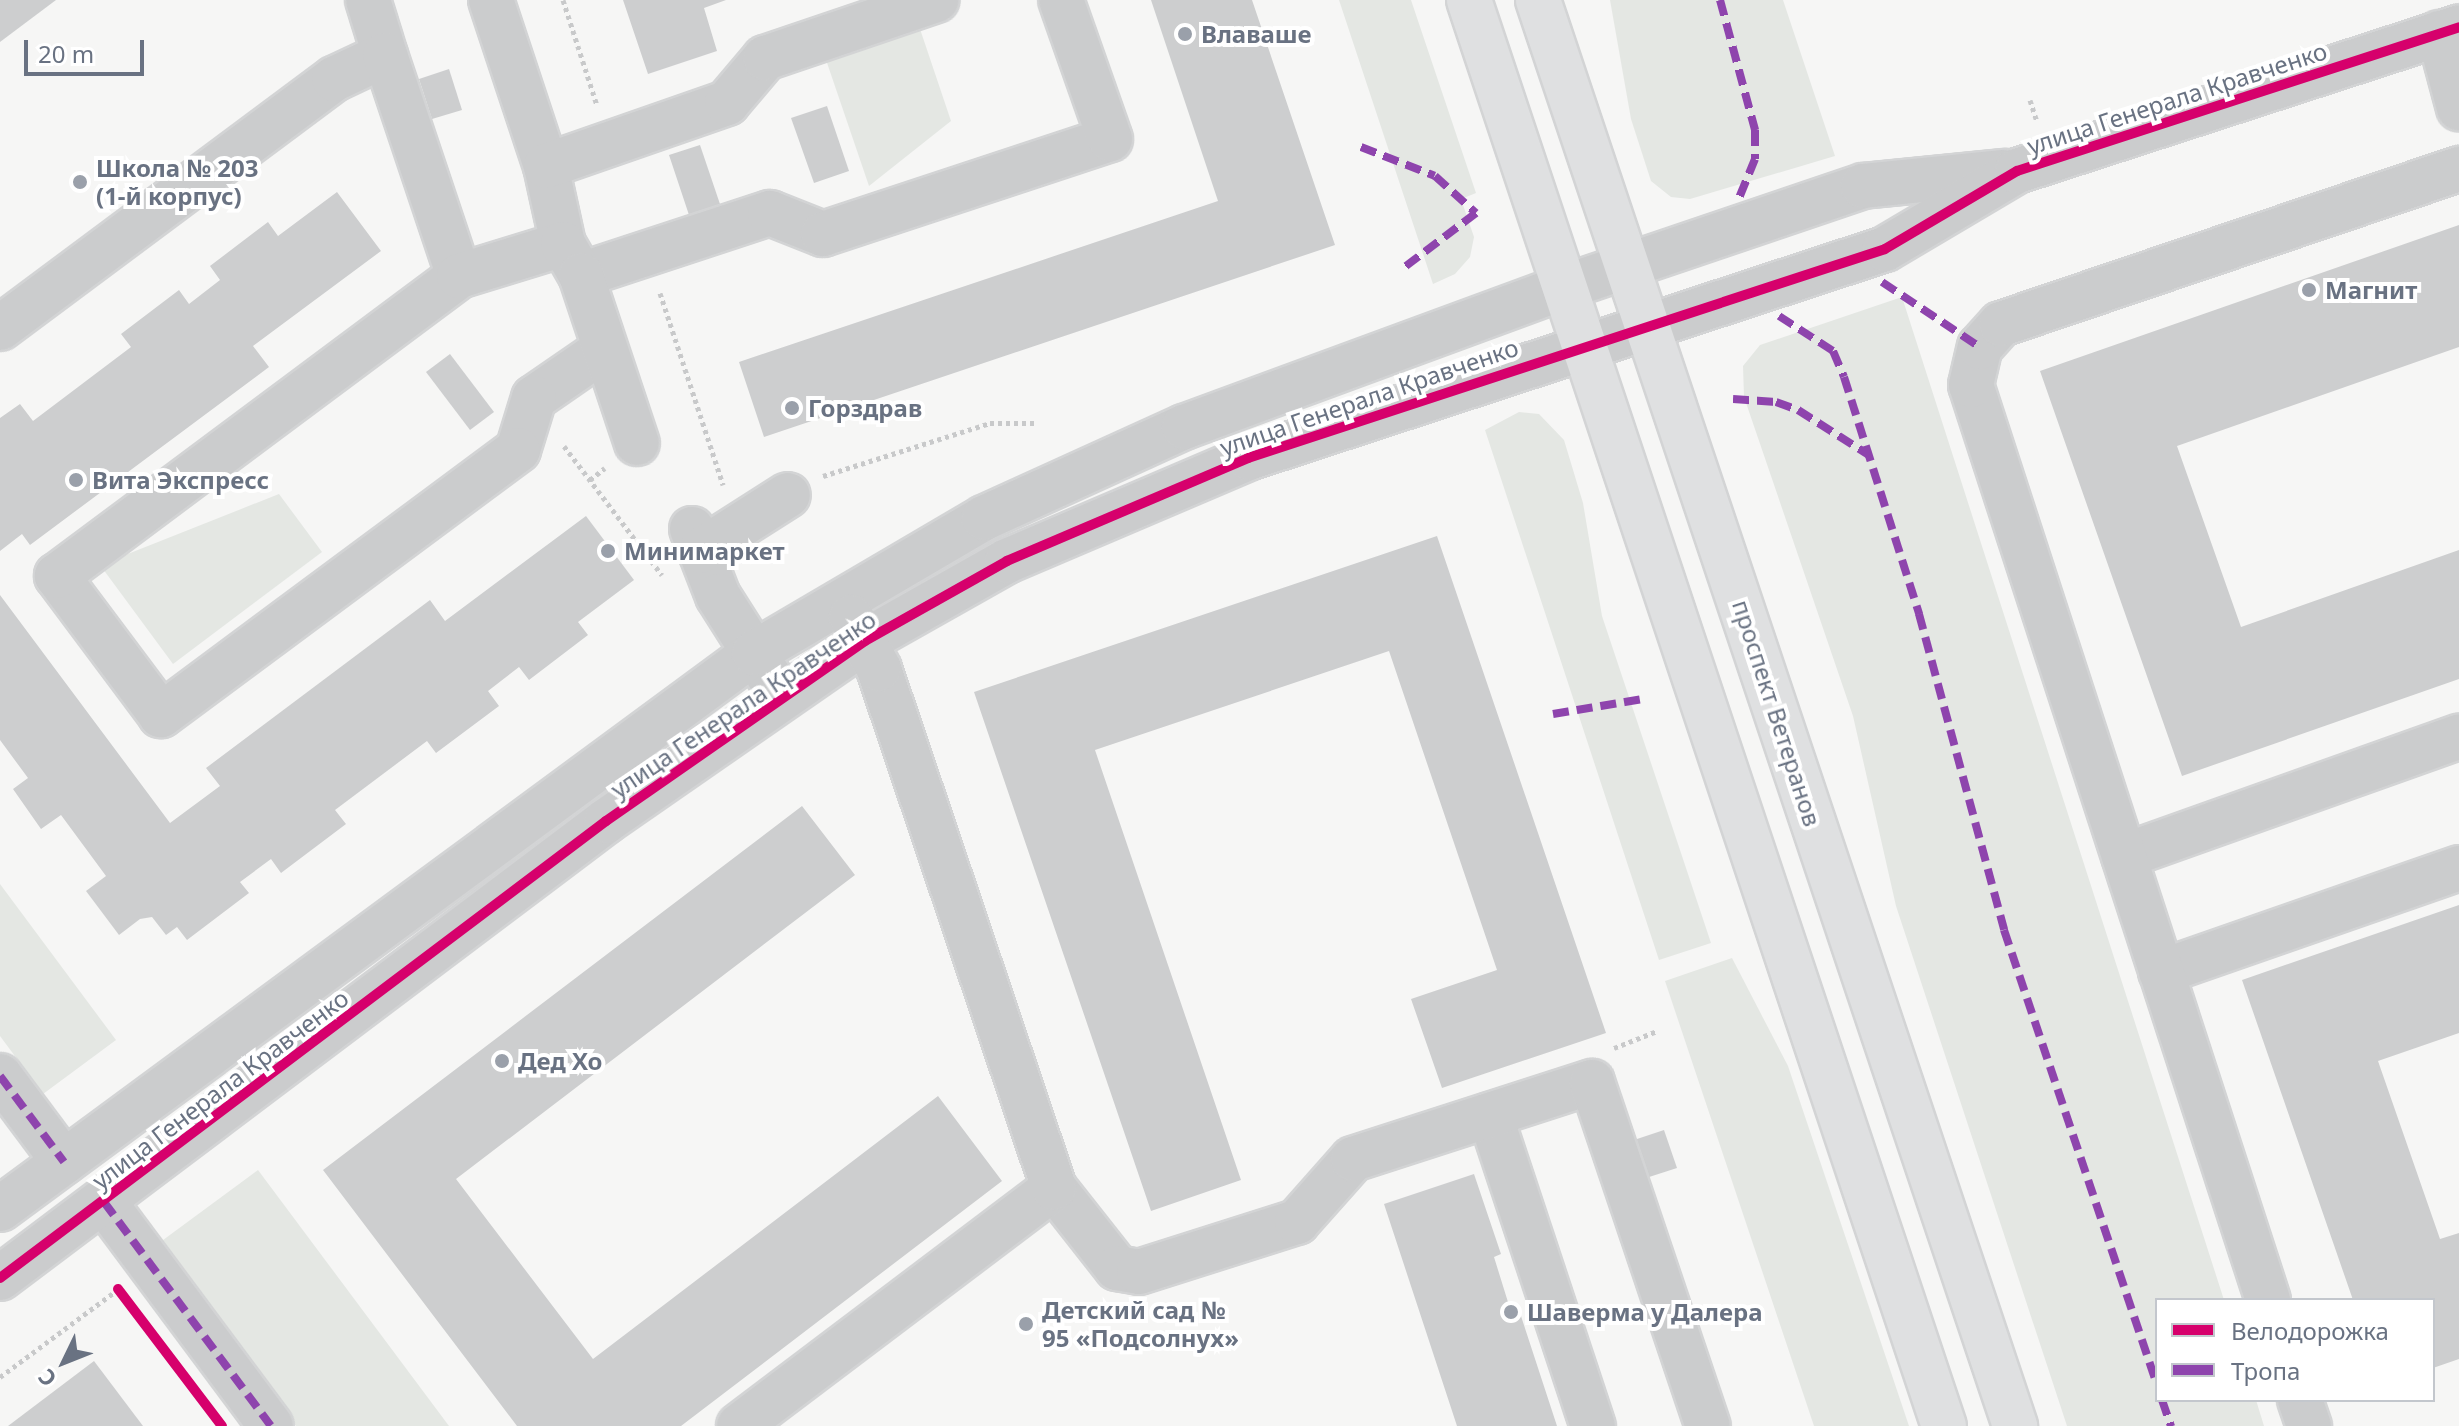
<!DOCTYPE html>
<html>
<head>
<meta charset="utf-8">
<style>
	body { margin:0 }
	#map { position:relative; width:2459px; height:1426px; overflow:hidden; background:#f6f6f5; font-family:"Noto Sans",sans-serif }
	div>[style] { position:absolute }
	[style*='--x'] { left:calc(var(--x)*1px); top:calc(var(--y)*1px); width:calc(var(--w)*1px); rotate:calc(var(--a)*1deg) }
	.green>* { inset:0; background:#e4e7e3 }
	.building>* { inset:0; background:#cdcecf }
	.path>* { height:5px; margin-top:-2.5px; transform-origin:0; background:repeating-linear-gradient(90deg,#c8c9ca 0 4px,transparent 0 8px) }
	.roads { filter:drop-shadow(2px 0 #d3d4d5) drop-shadow(-2px 0 #d3d4d5) drop-shadow(0 2px #d3d4d5) drop-shadow(0 -2px #d3d4d5) }
	.minor>* { height:44px; margin:-22px; padding:0 22px; transform-origin:22px; border-radius:22px; background:#cbcccd }
	.major>* { height:44px; margin:-22px; padding:0 22px; transform-origin:22px; border-radius:22px; background:#dfe0e1 }
	.quiet>* { height:8px; margin-top:-4px; transform-origin:0; background:repeating-linear-gradient(90deg,#8e44ad 0 16px,transparent 0 24px) }
	.cycleway>* { height:10px; margin:-5px; padding:0 5px; transform-origin:5px; border-radius:5px; background:#d6006c }
	.dots>* { width:22px; height:22px; translate:-50% -50%; box-sizing:border-box; border:4px solid #fff; border-radius:50% }
	span { translate:-50% -50%; white-space:nowrap; text-align:center; line-height:1.15; -webkit-text-stroke:8px #fff; paint-order:stroke }
	.poi-label { font-size:24px; color:#697282; font-weight:700 }
	.left { translate:0 -50%; text-align:left }
	.street-label { font-size:24px; color:#697282 }
	.legend { position:absolute; left:2155px; top:1298px; width:280px; height:104px; box-sizing:border-box; background:#fff; border:2px solid #c3c7cd; margin:0; padding:10px 14px; list-style:none; font-size:24px; color:#697282 }
	.legend li { display:flex; align-items:center; gap:16px; height:40px }
	.legend b { width:40px; border:2px solid #c3c7cd }
	.north { position:absolute; left:24px; top:1322px; width:80px; height:80px; -webkit-text-stroke:6px #fff; paint-order:stroke; rotate:227deg; font-size:22px; font-weight:700; line-height:32px; text-align:center; color:#697282 }
	.north::after { content:''; display:block; margin:auto; width:28px; height:36px; background:#697282; clip-path:polygon(50% 0,100% 100%,50% 72%,0 100%) }
	.scale { position:absolute; left:24px; top:40px; width:120px; height:36px; box-sizing:border-box; border:4px solid #697282; border-top:0; padding-left:10px; font-size:24px; line-height:28px; white-space:nowrap; color:#697282; -webkit-text-stroke:6px #fff; paint-order:stroke }
</style>
</head>
<body>
<div id="map">
	<div class="green">
		<i style="clip-path:polygon(1339px 0,1411px 0,1476px 193px,1461px 199px,1474px 237px,1470px 257px,1455px 274px,1433px 284px)"></i>
		<i style="clip-path:polygon(1610px 0,1783px 0,1835px 156px,1690px 199px,1671px 197px,1651px 181px,1631px 119px)"></i>
		<i style="clip-path:polygon(918px 23px,951px 121px,869px 186px,824px 54px)"></i>
		<i style="clip-path:polygon(1902px 297px,2224px 1300px,2157px 1300px,2157px 1400px,2256px 1400px,2264px 1426px,2067px 1426px,1896px 906px,1853px 716px,1744px 397px,1743px 366px,1760px 345px)"></i>
		<i style="clip-path:polygon(1519px 412px,1539px 414px,1564px 440px,1583px 503px,1602px 616px,1711px 943px,1659px 960px,1485px 430px)"></i>
		<i style="clip-path:polygon(279px 494px,322px 552px,173px 664px,100px 565px)"></i>
		<i style="clip-path:polygon(0 884px,116px 1040px,43px 1094px,0 1036px)"></i>
		<i style="clip-path:polygon(1732px 958px,1788px 1066px,1909px 1426px,1814px 1426px,1665px 981px)"></i>
		<i style="clip-path:polygon(258px 1170px,449px 1426px,296px 1426px,159px 1243px)"></i>
	</div>
	<div class="building">
		<i style="clip-path:polygon(0 0,56px 0,0 42px)"></i>
		<i style="clip-path:polygon(623px 0,726px 0,704px 8px,717px 51px,648px 74px)"></i>
		<i style="clip-path:polygon(1151px 0,1252px 0,1335px 245px,764px 437px,739px 362px,1218px 201px)"></i>
		<i style="clip-path:polygon(449px 69px,462px 110px,432px 119px,419px 79px)"></i>
		<i style="clip-path:polygon(827px 106px,849px 171px,814px 183px,791px 118px)"></i>
		<i style="clip-path:polygon(700px 145px,723px 213px,692px 224px,669px 155px)"></i>
		<i style="clip-path:polygon(337px 192px,381px 251px,253px 346px,269px 367px,30px 545px,22px 534px,0 551px,0 418px,20px 404px,33px 421px,131px 347px,121px 334px,179px 290px,189px 304px,220px 280px,210px 266px,268px 222px,278px 236px)"></i>
		<i style="clip-path:polygon(2459px 225px,2459px 347px,2177px 446px,2241px 627px,2459px 550px,2459px 679px,2182px 776px,2040px 371px)"></i>
		<i style="clip-path:polygon(450px 354px,494px 412px,470px 430px,426px 372px)"></i>
		<i style="clip-path:polygon(586px 516px,634px 580px,578px 622px,588px 635px,529px 680px,519px 667px,488px 691px,499px 706px,436px 753px,427px 741px,335px 810px,346px 824px,281px 873px,271px 859px,240px 882px,249px 893px,187px 940px,177px 927px,166px 935px,152px 917px,140px 919px,119px 935px,86px 891px,106px 876px,61px 815px,41px 829px,13px 789px,28px 778px,0 740px,0 595px,170px 823px,220px 786px,206px 768px,430px 600px,445px 621px)"></i>
		<i style="clip-path:polygon(1437px 536px,1606px 1033px,1442px 1088px,1411px 999px,1497px 970px,1389px 651px,1095px 750px,1241px 1180px,1151px 1211px,974px 692px)"></i>
		<i style="clip-path:polygon(802px 806px,855px 875px,456px 1179px,593px 1359px,938px 1096px,1002px 1181px,681px 1426px,517px 1426px,323px 1170px)"></i>
		<i style="clip-path:polygon(2459px 905px,2459px 1033px,2378px 1061px,2440px 1239px,2459px 1233px,2459px 1359px,2433px 1368px,2433px 1300px,2353px 1300px,2242px 980px)"></i>
		<i style="clip-path:polygon(1664px 1130px,1677px 1168px,1646px 1178px,1634px 1140px)"></i>
		<i style="clip-path:polygon(1474px 1174px,1501px 1254px,1494px 1257px,1512px 1315px,1520px 1313px,1557px 1426px,1457px 1426px,1384px 1204px)"></i>
		<i style="clip-path:polygon(94px 1361px,143px 1426px,8px 1426px)"></i>
	</div>
	<div class="path">
		<i style="--x:563;--y:0;--w:110;--a:72.1"></i>
		<i style="--x:2030;--y:100;--w:22;--a:72"></i>
		<i style="--x:660;--y:293;--w:202;--a:71.8"></i>
		<i style="--x:564;--y:446;--w:162;--a:52.8"></i>
		<i style="--x:823;--y:476;--w:175;--a:-17.6"></i>
		<i style="--x:990;--y:423;--w:48;--a:0"></i>
		<i style="--x:590;--y:480;--w:19;--a:-39"></i>
		<i style="--x:1614;--y:1048;--w:46;--a:-21.6"></i>
		<i style="--x:0;--y:1377;--w:146;--a:-36.6"></i>
	</div>
	<div class="roads">
		<div class="minor">
			<i style="--x:368;--y:0;--w:58;--a:72.8"></i>
			<i style="--x:491;--y:0;--w:175;--a:71.7"></i>
			<i style="--x:546;--y:166;--w:80;--a:77.7"></i>
			<i style="--x:2439;--y:33;--w:78;--a:75.1"></i>
			<i style="--x:546;--y:166;--w:192;--a:-19.2"></i>
			<i style="--x:727;--y:103;--w:59;--a:-49.8"></i>
			<i style="--x:765;--y:58;--w:181;--a:-18.7"></i>
			<i style="--x:581;--y:275;--w:199;--a:-18.2"></i>
			<i style="--x:770;--y:213;--w:57;--a:21.6"></i>
			<i style="--x:823;--y:234;--w:302;--a:-18.3"></i>
			<i style="--x:1110;--y:139;--w:147;--a:-109.4"></i>
			<i style="--x:0;--y:328;--w:417;--a:-36.7"></i>
			<i style="--x:334;--y:79;--w:56;--a:-25.2"></i>
			<i style="--x:385;--y:55;--w:233;--a:71.5"></i>
			<i style="--x:605;--y:349;--w:86;--a:145.4"></i>
			<i style="--x:534;--y:398;--w:54;--a:107.1"></i>
			<i style="--x:518;--y:450;--w:445;--a:143.4"></i>
			<i style="--x:161;--y:715;--w:174;--a:-126.8"></i>
			<i style="--x:57;--y:576;--w:502;--a:-36.73"></i>
			<i style="--x:459;--y:276;--w:109;--a:-17.1"></i>
			<i style="--x:563;--y:244;--w:36;--a:60"></i>
			<i style="--x:581;--y:275;--w:177;--a:71.6"></i>
			<i style="--x:692;--y:529;--w:72;--a:68.8"></i>
			<i style="--x:718;--y:596;--w:97;--a:57.6"></i>
			<i style="--x:700;--y:551;--w:104;--a:-32.5"></i>
			<i style="--x:2124;--y:856;--w:356;--a:-19.6"></i>
			<i style="--x:2161;--y:972;--w:316;--a:-19.2"></i>
			<i style="--x:0;--y:1076;--w:107;--a:53.3"></i>
			<i style="--x:1490;--y:1115;--w:328;--a:71.7"></i>
			<i style="--x:1054;--y:1188;--w:102;--a:51.8"></i>
			<i style="--x:1117;--y:1268;--w:22;--a:10"></i>
			<i style="--x:1139;--y:1272;--w:166;--a:-17.6"></i>
			<i style="--x:1297;--y:1222;--w:84;--a:-48.4"></i>
			<i style="--x:1353;--y:1159;--w:251;--a:-17.9"></i>
			<i style="--x:1592;--y:1082;--w:363;--a:71.4"></i>
			<i style="--x:104;--y:1202;--w:279;--a:53.3"></i>
			<i style="--x:0;--y:1209;--w:937;--a:-36.41"></i>
			<i style="--x:754;--y:653;--w:267;--a:-30.4"></i>
			<i style="--x:984;--y:518;--w:220;--a:-24.5"></i>
			<i style="--x:1184;--y:427;--w:406;--a:-20.2"></i>
			<i style="--x:1565;--y:287;--w:315;--a:-18.7"></i>
			<i style="--x:1863;--y:186;--w:142;--a:-5.7"></i>
			<i style="--x:0;--y:1278;--w:759;--a:-37.02"></i>
			<i style="--x:606;--y:821;--w:315;--a:-34.8"></i>
			<i style="--x:865;--y:641;--w:163;--a:-29.4"></i>
			<i style="--x:1007;--y:561;--w:262;--a:-23.1"></i>
			<i style="--x:1248;--y:458;--w:670;--a:-18.16"></i>
			<i style="--x:1885;--y:249;--w:153;--a:-30.6"></i>
			<i style="--x:2017;--y:171;--w:465;--a:-18"></i>
			<i style="--x:2268;--y:1300;--w:962;--a:-107.98"></i>
			<i style="--x:1971;--y:385;--w:39;--a:-77"></i>
			<i style="--x:1980;--y:347;--w:31;--a:-48"></i>
			<i style="--x:2001;--y:324;--w:484;--a:-18.7"></i>
			<i style="--x:2300;--y:1400;--w:28;--a:71"></i>
			<i style="--x:739;--y:1426;--w:395;--a:-37.1"></i>
			<i style="--x:1054;--y:1188;--w:548;--a:-108.63"></i>
			<i style="--x:879;--y:669;--w:59;--a:-118.3"></i>
		</div>
		<div class="major">
			<i style="--x:1469;--y:0;--w:1503;--a:71.58"></i>
			<i style="--x:1538;--y:0;--w:1504;--a:71.5"></i>
		</div>
	</div>
	<div class="quiet">
		<i style="--x:1720;--y:0;--w:135;--a:74.9"></i>
		<i style="--x:1755;--y:130;--w:29;--a:90"></i>
		<i style="--x:1755;--y:159;--w:42;--a:112.3"></i>
		<i style="--x:1361;--y:147;--w:79;--a:21.4"></i>
		<i style="--x:1435;--y:176;--w:55;--a:42.1"></i>
		<i style="--x:1476;--y:213;--w:93;--a:142.9"></i>
		<i style="--x:1882;--y:282;--w:118;--a:33.6"></i>
		<i style="--x:1779;--y:316;--w:64;--a:32.9"></i>
		<i style="--x:1833;--y:351;--w:28;--a:67"></i>
		<i style="--x:1844;--y:377;--w:249;--a:72.4"></i>
		<i style="--x:1919;--y:614;--w:327;--a:74.9"></i>
		<i style="--x:2004;--y:930;--w:480;--a:71.4"></i>
		<i style="--x:1733;--y:399;--w:43;--a:4"></i>
		<i style="--x:1776;--y:402;--w:23;--a:20"></i>
		<i style="--x:1798;--y:410;--w:84;--a:32.4"></i>
		<i style="--x:1553;--y:714;--w:91;--a:-9.5"></i>
		<i style="--x:0;--y:1076;--w:107;--a:53.3"></i>
		<i style="--x:104;--y:1202;--w:279;--a:53.3"></i>
		<i style="--x:2162;--y:1400;--w:28;--a:71"></i>
	</div>
	<div class="cycleway">
		<i style="--x:0;--y:1278;--w:759;--a:-37.02"></i>
		<i style="--x:606;--y:821;--w:315;--a:-34.8"></i>
		<i style="--x:865;--y:641;--w:163;--a:-29.4"></i>
		<i style="--x:1007;--y:561;--w:262;--a:-23.1"></i>
		<i style="--x:1248;--y:458;--w:670;--a:-18.16"></i>
		<i style="--x:1885;--y:249;--w:153;--a:-30.6"></i>
		<i style="--x:2017;--y:171;--w:465;--a:-18"></i>
		<i style="--x:118;--y:1289;--w:172;--a:52.8"></i>
	</div>
	<div class="dots">
		<i style="left:1185px;top:34px;background:#9aa0aa"></i>
		<i style="left:80px;top:182px;background:#9aa0aa"></i>
		<i style="left:2309px;top:290px;background:#9aa0aa"></i>
		<i style="left:792px;top:408px;background:#9aa0aa"></i>
		<i style="left:76px;top:480px;background:#9aa0aa"></i>
		<i style="left:608px;top:551px;background:#9aa0aa"></i>
		<i style="left:502px;top:1061px;background:#9aa0aa"></i>
		<i style="left:1511px;top:1312px;background:#9aa0aa"></i>
		<i style="left:1026px;top:1324px;background:#9aa0aa"></i>
	</div>
	<div class="poi-label">
		<span class="left" style="left:1201px;top:34px">Влаваше</span>
		<span class="left" style="left:96px;top:182px">Школа № 203<br>(1-й корпус)</span>
		<span class="left" style="left:2325px;top:290px">Магнит</span>
		<span class="left" style="left:808px;top:408px">Горздрав</span>
		<span class="left" style="left:92px;top:480px">Вита Экспресс</span>
		<span class="left" style="left:624px;top:551px">Минимаркет</span>
		<span class="left" style="left:518px;top:1061px">Дед Хо</span>
		<span class="left" style="left:1042px;top:1324px">Детский сад №<br>95 «Подсолнух»</span>
		<span class="left" style="left:1527px;top:1312px">Шаверма у Далера</span>
	</div>
	<div class="street-label">
		<span style="left:2177px;top:98px;rotate:-18deg">улица Генерала Кравченко</span>
		<span style="left:1369px;top:397px;rotate:-19deg">улица Генерала Кравченко</span>
		<span style="left:743px;top:704px;rotate:-34deg">улица Генерала Кравченко</span>
		<span style="left:1777px;top:713px;rotate:72deg">проспект Ветеранов</span>
		<span style="left:220px;top:1089px;rotate:-37deg">улица Генерала Кравченко</span>
	</div>
	<ul class="legend">
	<li><b style="height:10px;background:#d6006c"></b>Велодорожка</li>
	<li><b style="height:10px;background:#8e44ad"></b>Тропа</li>
	</ul>
	<div class="north">С</div>
	<div class="scale">20 m</div>
</div>
</body>
</html>
